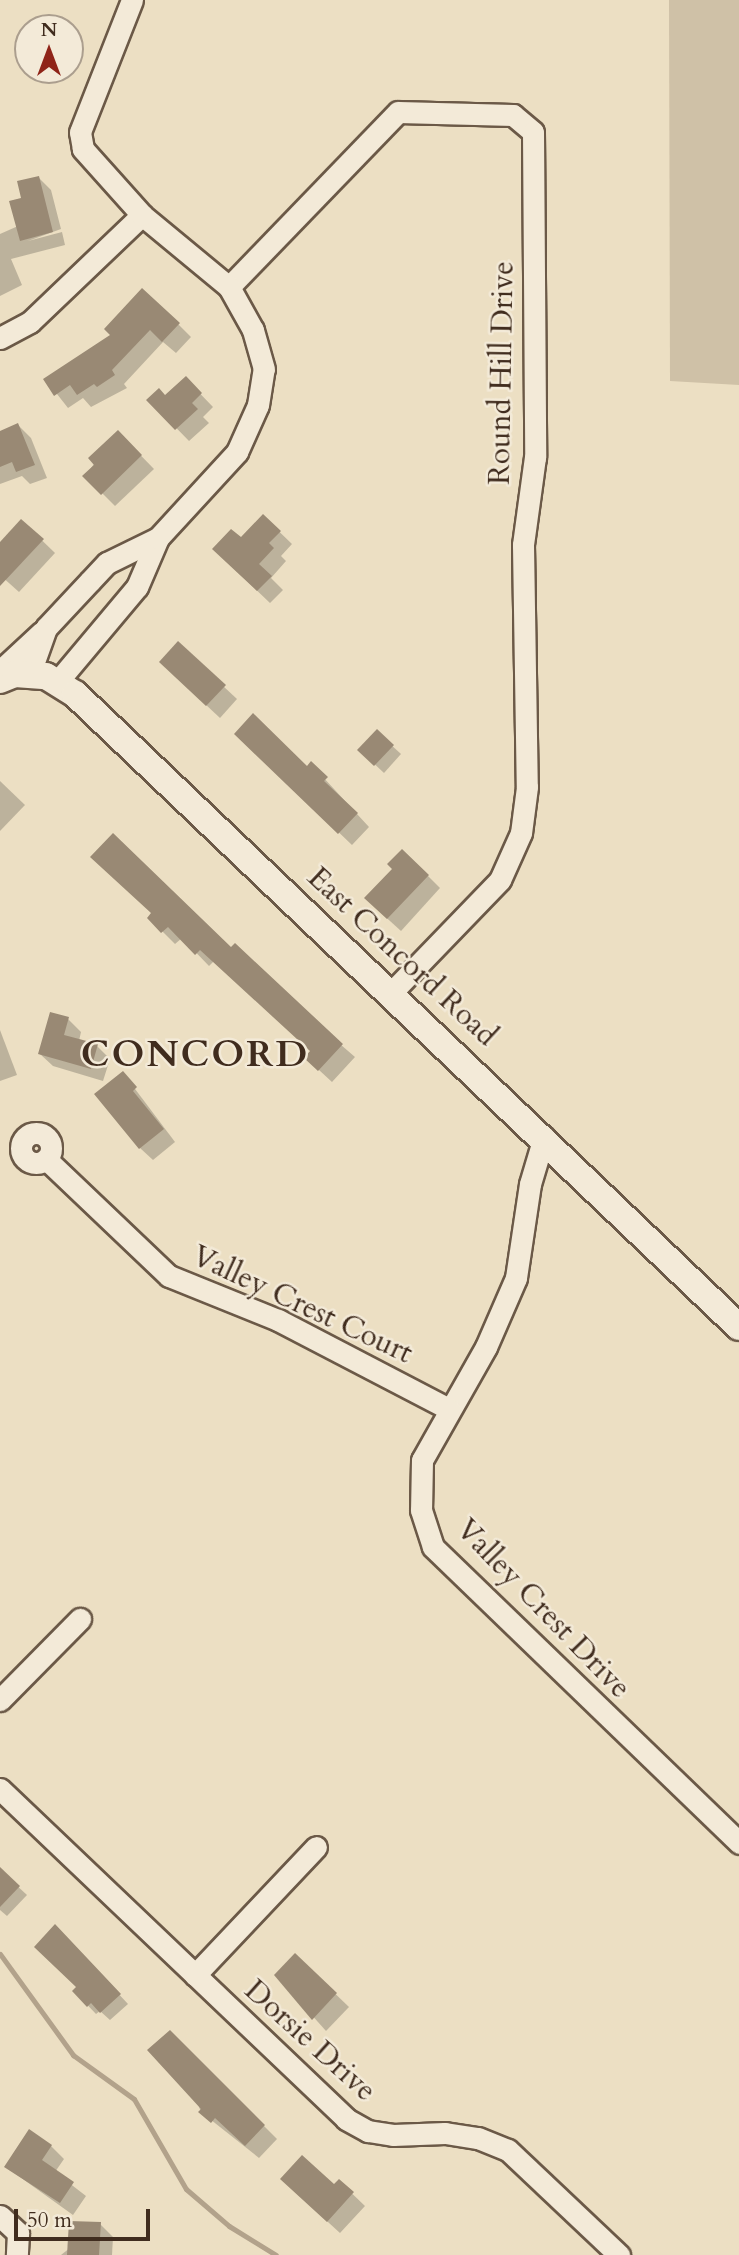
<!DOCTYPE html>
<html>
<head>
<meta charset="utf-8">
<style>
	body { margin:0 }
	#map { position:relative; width:739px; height:2255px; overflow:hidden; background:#ecdfc3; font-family:Cardo,serif }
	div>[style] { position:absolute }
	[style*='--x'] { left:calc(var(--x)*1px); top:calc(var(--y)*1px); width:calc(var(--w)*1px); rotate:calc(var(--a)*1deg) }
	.green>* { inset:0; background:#cfc1a7 }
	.shadow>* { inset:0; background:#0003 }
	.stream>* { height:5px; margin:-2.5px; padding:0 2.5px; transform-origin:2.5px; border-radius:2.5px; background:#b2a28b }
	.building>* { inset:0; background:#998974 }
	.roads { filter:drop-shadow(2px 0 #6b5947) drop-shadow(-2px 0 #6b5947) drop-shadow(0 2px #6b5947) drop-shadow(0 -2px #6b5947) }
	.minor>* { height:21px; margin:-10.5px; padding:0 10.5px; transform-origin:10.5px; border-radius:10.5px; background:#f3ead8 }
	.minor>.ring { margin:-10.5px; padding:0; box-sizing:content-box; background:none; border:21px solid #f3ead8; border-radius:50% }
	.tertiary>* { height:26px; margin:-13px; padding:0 13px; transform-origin:13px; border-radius:13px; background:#f3ead8 }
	span { translate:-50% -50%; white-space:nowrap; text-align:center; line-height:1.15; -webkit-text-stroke:5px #f3ead8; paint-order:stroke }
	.street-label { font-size:30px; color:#402c1e }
	.district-label { font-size:37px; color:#402c1e; font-weight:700; letter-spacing:2px }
	.north { position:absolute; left:14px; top:14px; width:70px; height:70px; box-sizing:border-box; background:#f3ead8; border:2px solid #ab9e8e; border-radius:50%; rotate:0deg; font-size:19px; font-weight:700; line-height:28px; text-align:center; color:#402c1e }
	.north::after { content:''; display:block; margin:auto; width:24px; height:32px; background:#8f2418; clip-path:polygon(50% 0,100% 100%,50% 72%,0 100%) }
	.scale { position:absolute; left:14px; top:2209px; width:136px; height:32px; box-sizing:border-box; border:4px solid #402c1e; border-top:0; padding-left:9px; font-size:21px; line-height:24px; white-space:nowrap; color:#402c1e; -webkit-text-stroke:5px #f3ead8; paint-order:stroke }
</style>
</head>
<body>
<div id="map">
	<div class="green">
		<i style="clip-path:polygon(669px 0,739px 0,739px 385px,670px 381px)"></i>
	</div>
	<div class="shadow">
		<i style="clip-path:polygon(38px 177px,51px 190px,61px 229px,28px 241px,62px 232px,65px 245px,11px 259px,22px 285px,0 296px,0 234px,18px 226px)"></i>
		<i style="clip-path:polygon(178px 324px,191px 337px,176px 353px,163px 342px,124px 384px,127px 388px,91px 407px,83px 398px,68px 408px,46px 380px,112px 335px)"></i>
		<i style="clip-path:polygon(185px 378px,213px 407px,203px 417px,209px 423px,189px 441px,149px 400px,165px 397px)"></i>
		<i style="clip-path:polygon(18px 425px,31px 438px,47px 478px,30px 484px,22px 476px,0 484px,0 433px)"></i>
		<i style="clip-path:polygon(118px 432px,154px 469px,115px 506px,85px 476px)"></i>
		<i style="clip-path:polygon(263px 516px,292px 544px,281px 556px,286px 561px,271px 578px,283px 590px,270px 603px,227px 562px)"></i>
		<i style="clip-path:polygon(22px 521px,55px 553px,19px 592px,0 575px,0 544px)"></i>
		<i style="clip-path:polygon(178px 644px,237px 699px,220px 718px,174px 675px)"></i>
		<i style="clip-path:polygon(377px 732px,401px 754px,384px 773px,368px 758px)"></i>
		<i style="clip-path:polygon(236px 734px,307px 768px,311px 764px,369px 827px,352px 845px)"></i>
		<i style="clip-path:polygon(0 781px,25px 805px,0 831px)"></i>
		<i style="clip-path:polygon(394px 869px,428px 876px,440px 888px,401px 931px,379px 911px)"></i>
		<i style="clip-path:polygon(149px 918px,231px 950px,355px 1057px,332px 1082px,306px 1058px,312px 1051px,214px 961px,209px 966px,182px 938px,175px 944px)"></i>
		<i style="clip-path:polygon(68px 1019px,81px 1032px,79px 1041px,97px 1046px,110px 1059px,103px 1081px,53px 1066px,40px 1054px)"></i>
		<i style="clip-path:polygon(0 1030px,17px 1075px,0 1081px)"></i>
		<i style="clip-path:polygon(123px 1073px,175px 1142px,153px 1160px,140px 1148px)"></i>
		<i style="clip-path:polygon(0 1870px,27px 1895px,7px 1916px,0 1910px)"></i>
		<i style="clip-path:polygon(63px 1934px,128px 2004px,110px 2020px,100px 2011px,96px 2014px,74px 1991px,79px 1987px)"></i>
		<i style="clip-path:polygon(295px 1955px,349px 2007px,326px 2031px,276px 1975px)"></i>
		<i style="clip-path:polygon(170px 2032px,277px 2139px,259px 2158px,201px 2112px)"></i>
		<i style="clip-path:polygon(51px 2146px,64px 2159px,55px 2172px,86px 2196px,73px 2215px,6px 2167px)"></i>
		<i style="clip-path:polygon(339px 2181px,365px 2206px,340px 2233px,295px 2192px,334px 2187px)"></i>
		<i style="clip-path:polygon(100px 2224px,113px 2237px,112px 2255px,61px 2255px)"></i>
	</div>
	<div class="stream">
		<i style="--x:0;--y:1954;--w:125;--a:54.1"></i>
		<i style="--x:73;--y:2055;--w:75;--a:35.8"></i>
		<i style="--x:134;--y:2099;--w:104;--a:60"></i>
		<i style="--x:186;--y:2189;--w:57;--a:40.7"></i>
		<i style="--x:229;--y:2226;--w:55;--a:31.7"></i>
	</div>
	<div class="building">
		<i style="clip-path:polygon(39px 176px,53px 232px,20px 241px,9px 201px,21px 198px,17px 181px)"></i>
		<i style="clip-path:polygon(142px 288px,180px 323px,162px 342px,150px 330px,112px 370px,115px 375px,97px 387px,94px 384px,77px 395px,70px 385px,54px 396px,43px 379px,110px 335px,104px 329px)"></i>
		<i style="clip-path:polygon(186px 376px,202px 393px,192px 403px,198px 409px,175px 430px,146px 400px,159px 388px,165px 395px)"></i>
		<i style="clip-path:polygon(18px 423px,35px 465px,16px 472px,12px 462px,0 467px,0 431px)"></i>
		<i style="clip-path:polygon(118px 430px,142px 455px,101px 495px,82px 476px,94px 465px,88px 458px)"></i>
		<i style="clip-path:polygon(263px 514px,281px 531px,269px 543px,274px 548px,259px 564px,272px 576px,257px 591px,212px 549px,231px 529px,241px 537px)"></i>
		<i style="clip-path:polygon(21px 519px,44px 539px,0 586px,0 542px)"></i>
		<i style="clip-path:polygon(178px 641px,226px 685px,206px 706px,159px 662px)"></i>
		<i style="clip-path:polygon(253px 713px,307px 766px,311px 761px,328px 777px,324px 781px,358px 813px,338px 834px,234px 734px)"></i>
		<i style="clip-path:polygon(377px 729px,394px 745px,374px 766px,357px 750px)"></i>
		<i style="clip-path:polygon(113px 833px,231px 947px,235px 943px,343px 1044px,318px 1071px,304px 1058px,310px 1051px,200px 950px,195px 955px,168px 927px,161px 933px,147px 918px,151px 913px,90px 857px)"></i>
		<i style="clip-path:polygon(402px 849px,429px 875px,387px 919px,364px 898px,392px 869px,387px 864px)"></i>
		<i style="clip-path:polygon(50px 1012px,69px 1017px,64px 1035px,98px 1044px,91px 1069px,38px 1054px)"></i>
		<i style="clip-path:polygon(123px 1071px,137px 1087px,133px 1091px,164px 1129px,139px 1149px,94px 1094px)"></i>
		<i style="clip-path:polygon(0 1867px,20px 1886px,0 1907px)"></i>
		<i style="clip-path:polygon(55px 1924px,121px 1994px,100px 2013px,91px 2003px,87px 2007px,72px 1991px,76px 1987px,34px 1947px)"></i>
		<i style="clip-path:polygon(295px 1953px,337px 1993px,312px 2020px,274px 1975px)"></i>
		<i style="clip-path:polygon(170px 2030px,265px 2125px,245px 2146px,215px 2118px,211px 2123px,198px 2112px,201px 2109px,147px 2050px)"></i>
		<i style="clip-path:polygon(29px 2129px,52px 2145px,42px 2160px,74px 2182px,60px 2203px,4px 2167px)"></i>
		<i style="clip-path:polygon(302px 2155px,334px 2184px,339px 2179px,354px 2192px,327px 2222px,280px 2179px)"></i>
		<i style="clip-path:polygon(69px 2221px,101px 2222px,99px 2255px,67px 2255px)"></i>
	</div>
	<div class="roads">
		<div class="minor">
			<i style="--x:229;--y:287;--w:243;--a:-46"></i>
			<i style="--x:398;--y:112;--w:115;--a:1.5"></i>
			<i style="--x:513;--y:115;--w:26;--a:40"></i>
			<i style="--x:533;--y:132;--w:325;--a:89.6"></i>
			<i style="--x:535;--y:457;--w:89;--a:97.8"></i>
			<i style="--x:523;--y:545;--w:242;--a:89.1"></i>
			<i style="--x:527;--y:787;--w:46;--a:97.4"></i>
			<i style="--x:521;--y:833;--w:51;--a:114.1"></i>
			<i style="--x:500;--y:880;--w:156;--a:134"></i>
			<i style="--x:0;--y:338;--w:34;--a:-28"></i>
			<i style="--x:30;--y:322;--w:155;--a:-43.7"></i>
			<i style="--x:0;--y:671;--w:57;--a:-42.9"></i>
			<i style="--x:30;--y:673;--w:48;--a:-70.4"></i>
			<i style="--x:46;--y:628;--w:64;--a:-46.9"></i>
			<i style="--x:90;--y:581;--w:25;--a:-47"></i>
			<i style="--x:107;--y:563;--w:57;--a:-26.1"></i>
			<i style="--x:58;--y:681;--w:123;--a:-50"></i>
			<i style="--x:137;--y:587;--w:53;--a:-66.8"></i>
			<i style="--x:158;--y:538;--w:117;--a:-47.4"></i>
			<i style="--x:237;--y:452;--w:51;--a:-65.9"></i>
			<i style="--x:258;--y:405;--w:36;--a:-81"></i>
			<i style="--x:264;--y:369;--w:41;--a:-105.8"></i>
			<i style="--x:253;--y:330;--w:49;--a:-119.2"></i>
			<i style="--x:229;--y:287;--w:113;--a:-140.4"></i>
			<i style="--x:142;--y:215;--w:89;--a:-131.8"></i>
			<i style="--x:83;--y:149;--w:17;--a:-100"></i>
			<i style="--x:80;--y:132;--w:142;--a:-68.5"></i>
			<i class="ring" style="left:21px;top:1133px;width:9px;height:9px"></i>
			<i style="--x:544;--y:1137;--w:49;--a:106.6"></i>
			<i style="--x:530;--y:1184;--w:95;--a:98.5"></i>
			<i style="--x:516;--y:1278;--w:75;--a:113.5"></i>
			<i style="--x:486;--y:1347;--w:130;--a:119.5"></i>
			<i style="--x:422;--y:1460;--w:50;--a:91.1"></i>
			<i style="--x:421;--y:1510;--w:39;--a:72"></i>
			<i style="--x:433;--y:1547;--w:426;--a:44"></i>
			<i style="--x:46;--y:1159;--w:170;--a:43.6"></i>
			<i style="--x:169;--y:1276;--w:118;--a:22"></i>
			<i style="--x:278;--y:1320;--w:193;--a:27.5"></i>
			<i style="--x:0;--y:1700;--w:114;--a:-45.4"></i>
			<i style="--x:0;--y:1789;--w:478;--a:43.6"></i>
			<i style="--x:346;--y:2119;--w:25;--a:29"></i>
			<i style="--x:368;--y:2131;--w:25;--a:9"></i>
			<i style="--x:393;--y:2135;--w:52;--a:-2.2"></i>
			<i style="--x:445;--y:2133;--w:33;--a:9"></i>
			<i style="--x:478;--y:2138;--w:32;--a:22"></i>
			<i style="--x:508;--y:2150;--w:153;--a:43.4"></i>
			<i style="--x:195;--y:1975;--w:176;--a:-46.6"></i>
			<i style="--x:0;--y:2216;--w:25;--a:43"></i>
			<i style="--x:18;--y:2233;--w:22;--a:93"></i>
		</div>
		<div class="tertiary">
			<i style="--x:0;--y:680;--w:16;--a:-22"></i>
			<i style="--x:15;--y:674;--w:31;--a:4"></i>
			<i style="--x:46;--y:676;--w:34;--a:32"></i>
			<i style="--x:75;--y:694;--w:917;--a:43.63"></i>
		</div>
	</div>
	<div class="street-label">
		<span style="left:502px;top:373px;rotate:-89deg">Round Hill Drive</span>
		<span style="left:402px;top:957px;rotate:43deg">East Concord Road</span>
		<span style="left:302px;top:1305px;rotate:25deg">Valley Crest Court</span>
		<span style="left:543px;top:1609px;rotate:46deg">Valley Crest Drive</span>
		<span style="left:310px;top:2041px;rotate:42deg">Dorsie Drive</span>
	</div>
	<div class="district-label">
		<span style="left:195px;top:1054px">CONCORD</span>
	</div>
	<div class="north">N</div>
	<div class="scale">50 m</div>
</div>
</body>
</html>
